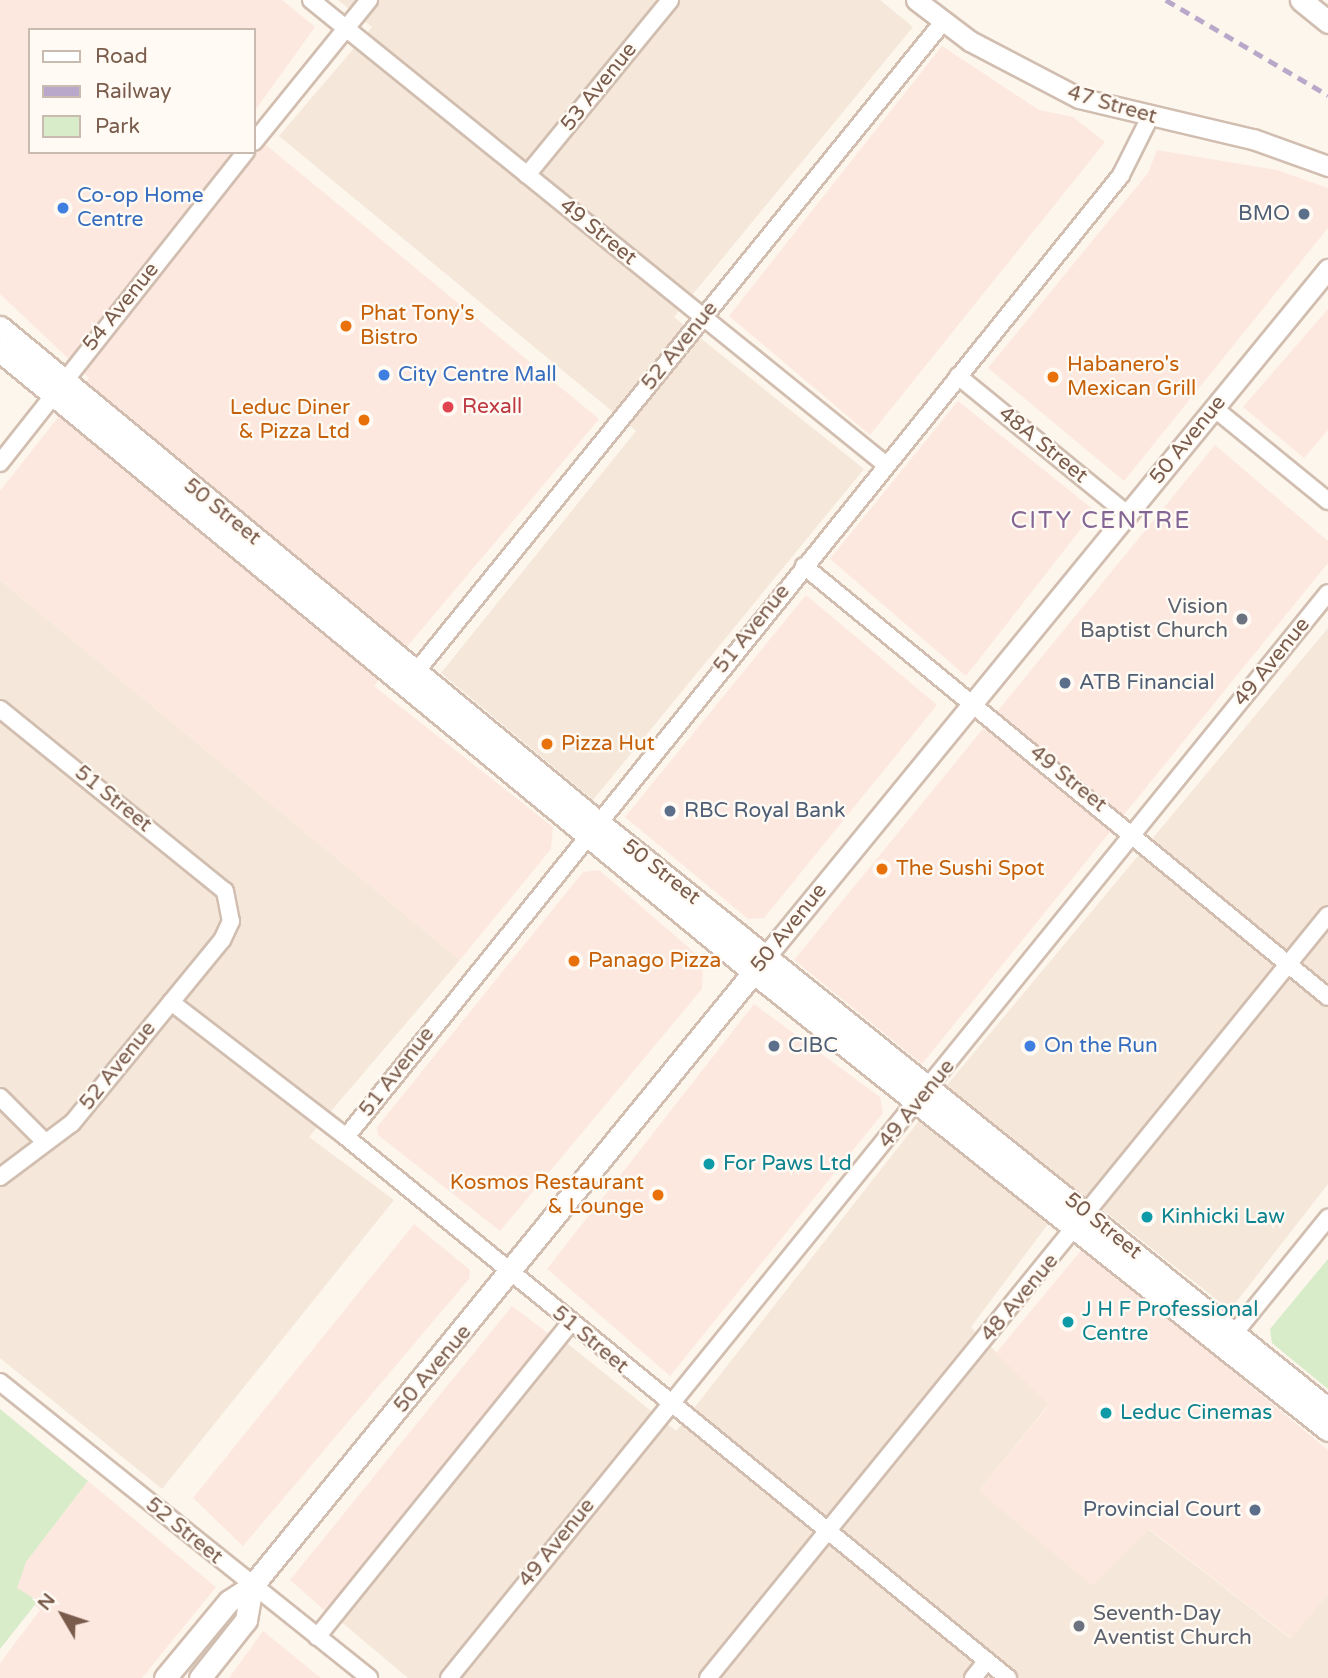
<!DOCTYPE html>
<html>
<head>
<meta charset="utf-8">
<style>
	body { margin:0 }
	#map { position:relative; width:1328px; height:1678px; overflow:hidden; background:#fdf6ec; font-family:"Varela Round",sans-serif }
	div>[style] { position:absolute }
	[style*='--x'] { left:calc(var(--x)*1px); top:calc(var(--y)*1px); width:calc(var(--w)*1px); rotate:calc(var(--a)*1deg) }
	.residential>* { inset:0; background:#f5e8da }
	.commercial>* { inset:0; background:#fde8e0 }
	.green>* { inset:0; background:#d8ecc9 }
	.roads { filter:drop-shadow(2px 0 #d1beb0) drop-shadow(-2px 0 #d1beb0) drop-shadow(0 2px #d1beb0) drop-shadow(0 -2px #d1beb0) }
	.minor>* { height:16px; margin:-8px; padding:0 8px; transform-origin:8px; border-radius:8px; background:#fff }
	.tertiary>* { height:19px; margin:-9.5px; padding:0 9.5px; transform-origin:9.5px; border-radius:9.5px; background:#fff }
	.secondary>* { height:21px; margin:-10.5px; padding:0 10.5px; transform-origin:10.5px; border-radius:10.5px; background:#fff }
	.rail>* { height:4.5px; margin-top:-2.25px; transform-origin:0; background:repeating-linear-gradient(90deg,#b9a8c9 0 10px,transparent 0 17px) }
	.dots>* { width:19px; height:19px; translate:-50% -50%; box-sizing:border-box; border:4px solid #fffaf3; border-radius:50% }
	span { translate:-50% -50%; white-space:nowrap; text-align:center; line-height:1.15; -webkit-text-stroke:5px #fffaf3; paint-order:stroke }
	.street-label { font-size:21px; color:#7a5c4d }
	.shop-label { font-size:21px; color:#366cbe }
	.left { translate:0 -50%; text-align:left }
	.service-label { font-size:21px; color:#4e5e75 }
	.right { translate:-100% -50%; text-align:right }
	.food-label { font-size:21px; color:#c56008 }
	.health-label { font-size:21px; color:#be3a42 }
	.worship-label { font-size:21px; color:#5b616d }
	.culture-label { font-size:21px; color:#0d838f }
	.quarter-label { font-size:24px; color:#846695; letter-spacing:2px }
	.legend { position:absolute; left:28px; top:28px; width:228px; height:126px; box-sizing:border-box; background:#fffaf3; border:2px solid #cabbb1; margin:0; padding:9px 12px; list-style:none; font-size:21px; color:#7a5c4d }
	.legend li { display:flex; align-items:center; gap:14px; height:35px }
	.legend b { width:35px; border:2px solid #cabbb1 }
	.north { position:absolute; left:28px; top:1580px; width:70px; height:70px; -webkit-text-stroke:5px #fffaf3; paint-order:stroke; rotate:309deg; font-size:19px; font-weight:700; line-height:28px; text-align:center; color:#7a5c4d }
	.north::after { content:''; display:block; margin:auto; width:24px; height:32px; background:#7a5c4d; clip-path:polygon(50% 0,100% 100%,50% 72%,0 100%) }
</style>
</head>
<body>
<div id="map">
	<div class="residential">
		<i style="clip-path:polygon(338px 0,880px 0,913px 27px,674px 317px,864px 469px,593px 800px,441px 673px,636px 431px,279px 136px,372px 27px)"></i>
		<i style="clip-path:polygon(0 580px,460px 960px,309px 1137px,394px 1200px,162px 1489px,0 1358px)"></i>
		<i style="clip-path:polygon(1328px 628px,1328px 1184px,1230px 1310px,1075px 1188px,971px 1327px,1049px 1404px,979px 1491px,1148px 1529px,1290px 1638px,1328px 1594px,1328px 1678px,408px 1678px,338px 1619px,562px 1339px,676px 1431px,947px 1085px)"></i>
	</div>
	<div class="commercial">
		<i style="clip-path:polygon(0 0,282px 0,315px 27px,254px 112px,254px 30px,30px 30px,30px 152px,254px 152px,254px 135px,599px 419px,374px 686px,553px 827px,551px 849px,460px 960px,0 580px,0 491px,89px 378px,0 294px)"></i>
		<i style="clip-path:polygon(942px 46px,1039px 110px,1073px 117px,1105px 142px,870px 435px,729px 316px)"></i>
		<i style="clip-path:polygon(1157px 150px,1277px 170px,1328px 188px,1328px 228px,1124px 481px,988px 368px,1148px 173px)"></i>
		<i style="clip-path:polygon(1328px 309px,1328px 430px,1304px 458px,1243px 407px)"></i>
		<i style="clip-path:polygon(958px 401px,1095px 511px,966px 676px,830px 559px)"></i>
		<i style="clip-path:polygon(1215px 445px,1328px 541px,1328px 563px,922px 1064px,794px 960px)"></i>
		<i style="clip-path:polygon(806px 595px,937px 705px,764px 918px,748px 919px,625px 817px)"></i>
		<i style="clip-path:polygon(599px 870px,703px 960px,702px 989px,500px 1231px,378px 1135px,377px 1127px,583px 872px)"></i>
		<i style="clip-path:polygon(754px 1004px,880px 1097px,883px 1113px,670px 1376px,547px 1269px)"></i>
		<i style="clip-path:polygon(414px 1224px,470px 1270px,469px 1279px,243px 1546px,193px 1498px)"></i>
		<i style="clip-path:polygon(1083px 1248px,1328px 1450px,1328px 1594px,1291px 1638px,1149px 1529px,1093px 1586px,979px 1491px,1049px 1405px,996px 1353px)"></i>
		<i style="clip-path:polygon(512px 1306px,553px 1337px,331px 1616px,290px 1580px)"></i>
		<i style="clip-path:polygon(88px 1481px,216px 1587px,142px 1678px,0 1678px,0 1663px,40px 1610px,16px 1588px,26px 1562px)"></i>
		<i style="clip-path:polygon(263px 1631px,295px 1657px,321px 1678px,229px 1678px)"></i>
	</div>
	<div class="green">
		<i style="clip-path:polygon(1328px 1259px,1328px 1389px,1272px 1343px,1270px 1329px)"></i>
		<i style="clip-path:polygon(0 1409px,88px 1481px,26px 1562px,17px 1588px,38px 1601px,0 1649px)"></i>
	</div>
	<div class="roads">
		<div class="minor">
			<i style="--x:311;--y:0;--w:738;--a:38.95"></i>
			<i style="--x:254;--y:142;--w:183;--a:-51"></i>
			<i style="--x:527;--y:175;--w:226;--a:-50.7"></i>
			<i style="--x:958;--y:376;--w:218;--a:39.2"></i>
			<i style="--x:1214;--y:408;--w:147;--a:39.2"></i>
			<i style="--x:0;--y:463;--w:397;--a:-51.7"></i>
			<i style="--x:804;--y:566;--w:678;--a:39.44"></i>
			<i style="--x:411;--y:678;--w:845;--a:-50.96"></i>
			<i style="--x:0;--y:709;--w:289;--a:39"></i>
			<i style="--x:225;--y:891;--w:31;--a:79"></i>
			<i style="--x:231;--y:921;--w:21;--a:115"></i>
			<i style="--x:222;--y:940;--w:237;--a:129.3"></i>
			<i style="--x:72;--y:1123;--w:90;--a:143.1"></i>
			<i style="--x:171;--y:1002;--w:221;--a:37.6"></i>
			<i style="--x:346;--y:1137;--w:855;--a:39.26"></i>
			<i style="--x:0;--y:1097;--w:62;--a:45"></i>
			<i style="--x:346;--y:1137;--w:1235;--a:-51.14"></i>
			<i style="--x:1121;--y:175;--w:65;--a:-63.4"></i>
			<i style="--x:1228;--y:1341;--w:159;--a:-50.9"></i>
			<i style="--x:0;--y:1382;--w:473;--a:38.7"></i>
			<i style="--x:317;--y:1637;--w:403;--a:-51.1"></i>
			<i style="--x:449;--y:1678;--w:1396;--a:-50.99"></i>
			<i style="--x:708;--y:1678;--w:983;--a:-50.9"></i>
			<i style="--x:973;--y:1678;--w:22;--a:-51"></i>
		</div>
		<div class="tertiary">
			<i style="--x:916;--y:0;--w:68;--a:37.2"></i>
			<i style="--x:970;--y:41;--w:123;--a:27.6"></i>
			<i style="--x:1079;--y:98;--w:179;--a:13.3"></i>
			<i style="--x:1253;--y:139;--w:80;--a:19.8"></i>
			<i style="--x:766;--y:956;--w:888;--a:-50.72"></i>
		</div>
		<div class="secondary">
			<i style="--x:1301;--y:0;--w:35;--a:39"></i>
			<i style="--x:0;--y:327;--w:775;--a:39.61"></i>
			<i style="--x:597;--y:821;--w:938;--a:38.81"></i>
			<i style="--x:0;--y:351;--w:976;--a:39.51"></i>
			<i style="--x:753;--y:972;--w:735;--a:38.54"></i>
			<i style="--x:165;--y:1678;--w:100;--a:-50.3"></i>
			<i style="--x:229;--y:1601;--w:27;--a:-33"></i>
			<i style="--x:252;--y:1586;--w:804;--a:-50.75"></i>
			<i style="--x:200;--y:1678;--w:74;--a:-51.6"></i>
			<i style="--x:246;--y:1620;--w:35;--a:-80"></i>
		</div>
	</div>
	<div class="rail">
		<i style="--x:1166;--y:0;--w:188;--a:30.4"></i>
	</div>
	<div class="dots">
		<i style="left:63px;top:208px;background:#3f7fe0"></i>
		<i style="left:1304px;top:214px;background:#5c6f8a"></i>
		<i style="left:346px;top:326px;background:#e8710a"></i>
		<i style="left:384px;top:375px;background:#3f7fe0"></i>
		<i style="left:1053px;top:377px;background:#e8710a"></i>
		<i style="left:448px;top:407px;background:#e0444e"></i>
		<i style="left:364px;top:420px;background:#e8710a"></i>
		<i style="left:1242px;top:619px;background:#6b7280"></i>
		<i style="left:1065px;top:683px;background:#5c6f8a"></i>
		<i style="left:547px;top:744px;background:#e8710a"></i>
		<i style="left:670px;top:811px;background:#5c6f8a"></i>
		<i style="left:882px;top:869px;background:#e8710a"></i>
		<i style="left:574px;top:961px;background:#e8710a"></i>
		<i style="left:774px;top:1046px;background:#5c6f8a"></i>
		<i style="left:1030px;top:1046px;background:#3f7fe0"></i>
		<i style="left:709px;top:1164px;background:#0f9aa8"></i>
		<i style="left:658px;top:1195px;background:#e8710a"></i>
		<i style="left:1147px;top:1217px;background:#0f9aa8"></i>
		<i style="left:1068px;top:1322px;background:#0f9aa8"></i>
		<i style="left:1106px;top:1413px;background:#0f9aa8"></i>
		<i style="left:1255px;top:1510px;background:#5c6f8a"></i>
		<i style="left:1079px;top:1626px;background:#6b7280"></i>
	</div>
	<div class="street-label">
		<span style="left:599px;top:87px;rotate:-51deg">53 Avenue</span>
		<span style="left:1112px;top:105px;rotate:16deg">47 Street</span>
		<span style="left:598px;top:232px;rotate:39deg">49 Street</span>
		<span style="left:121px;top:307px;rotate:-51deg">54 Avenue</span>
		<span style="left:680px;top:346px;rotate:-51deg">52 Avenue</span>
		<span style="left:1188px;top:440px;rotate:-51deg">50 Avenue</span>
		<span style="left:1043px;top:445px;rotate:39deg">48A Street</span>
		<span style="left:222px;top:512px;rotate:39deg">50 Street</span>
		<span style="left:752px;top:629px;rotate:-51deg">51 Avenue</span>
		<span style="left:1272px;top:662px;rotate:-51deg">49 Avenue</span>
		<span style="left:1068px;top:779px;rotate:39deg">49 Street</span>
		<span style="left:113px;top:799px;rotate:39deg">51 Street</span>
		<span style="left:661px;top:872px;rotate:38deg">50 Street</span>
		<span style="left:789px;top:928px;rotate:-51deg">50 Avenue</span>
		<span style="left:118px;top:1066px;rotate:-51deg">52 Avenue</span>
		<span style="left:397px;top:1072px;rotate:-52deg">51 Avenue</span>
		<span style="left:917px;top:1104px;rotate:-51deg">49 Avenue</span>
		<span style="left:1103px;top:1226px;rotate:39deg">50 Street</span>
		<span style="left:1020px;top:1298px;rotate:-50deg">48 Avenue</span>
		<span style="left:590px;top:1340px;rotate:40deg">51 Street</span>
		<span style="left:433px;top:1369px;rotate:-50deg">50 Avenue</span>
		<span style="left:184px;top:1531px;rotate:39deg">52 Street</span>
		<span style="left:557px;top:1543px;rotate:-51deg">49 Avenue</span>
	</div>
	<div class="shop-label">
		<span class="left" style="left:77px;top:208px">Co-op Home<br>Centre</span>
		<span class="left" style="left:398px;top:375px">City Centre Mall</span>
		<span class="left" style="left:1044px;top:1046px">On the Run</span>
	</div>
	<div class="service-label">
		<span class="right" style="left:1290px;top:214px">BMO</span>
		<span class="left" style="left:1079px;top:683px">ATB Financial</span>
		<span class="left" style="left:684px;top:811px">RBC Royal Bank</span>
		<span class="left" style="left:788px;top:1046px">CIBC</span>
		<span class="right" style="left:1241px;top:1510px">Provincial Court</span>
	</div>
	<div class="food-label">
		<span class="left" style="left:360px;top:326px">Phat Tony's<br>Bistro</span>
		<span class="left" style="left:1067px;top:377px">Habanero's<br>Mexican Grill</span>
		<span class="right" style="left:350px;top:420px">Leduc Diner<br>&amp; Pizza Ltd</span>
		<span class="left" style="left:561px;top:744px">Pizza Hut</span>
		<span class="left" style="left:896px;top:869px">The Sushi Spot</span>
		<span class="left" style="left:588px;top:961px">Panago Pizza</span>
		<span class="right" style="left:644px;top:1195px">Kosmos Restaurant<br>&amp; Lounge</span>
	</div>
	<div class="health-label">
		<span class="left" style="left:462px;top:407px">Rexall</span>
	</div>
	<div class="worship-label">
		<span class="right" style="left:1228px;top:619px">Vision<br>Baptist Church</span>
		<span class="left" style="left:1093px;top:1626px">Seventh-Day<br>Aventist Church</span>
	</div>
	<div class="culture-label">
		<span class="left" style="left:723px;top:1164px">For Paws Ltd</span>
		<span class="left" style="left:1161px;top:1217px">Kinhicki Law</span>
		<span class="left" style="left:1082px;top:1322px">J H F Professional<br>Centre</span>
		<span class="left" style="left:1120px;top:1413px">Leduc Cinemas</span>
	</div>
	<div class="quarter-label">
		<span style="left:1101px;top:521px">CITY CENTRE</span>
	</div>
	<ul class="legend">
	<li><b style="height:9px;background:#fff"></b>Road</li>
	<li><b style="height:9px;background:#b9a8c9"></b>Railway</li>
	<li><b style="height:19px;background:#d8ecc9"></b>Park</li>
	</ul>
	<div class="north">N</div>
</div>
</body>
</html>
